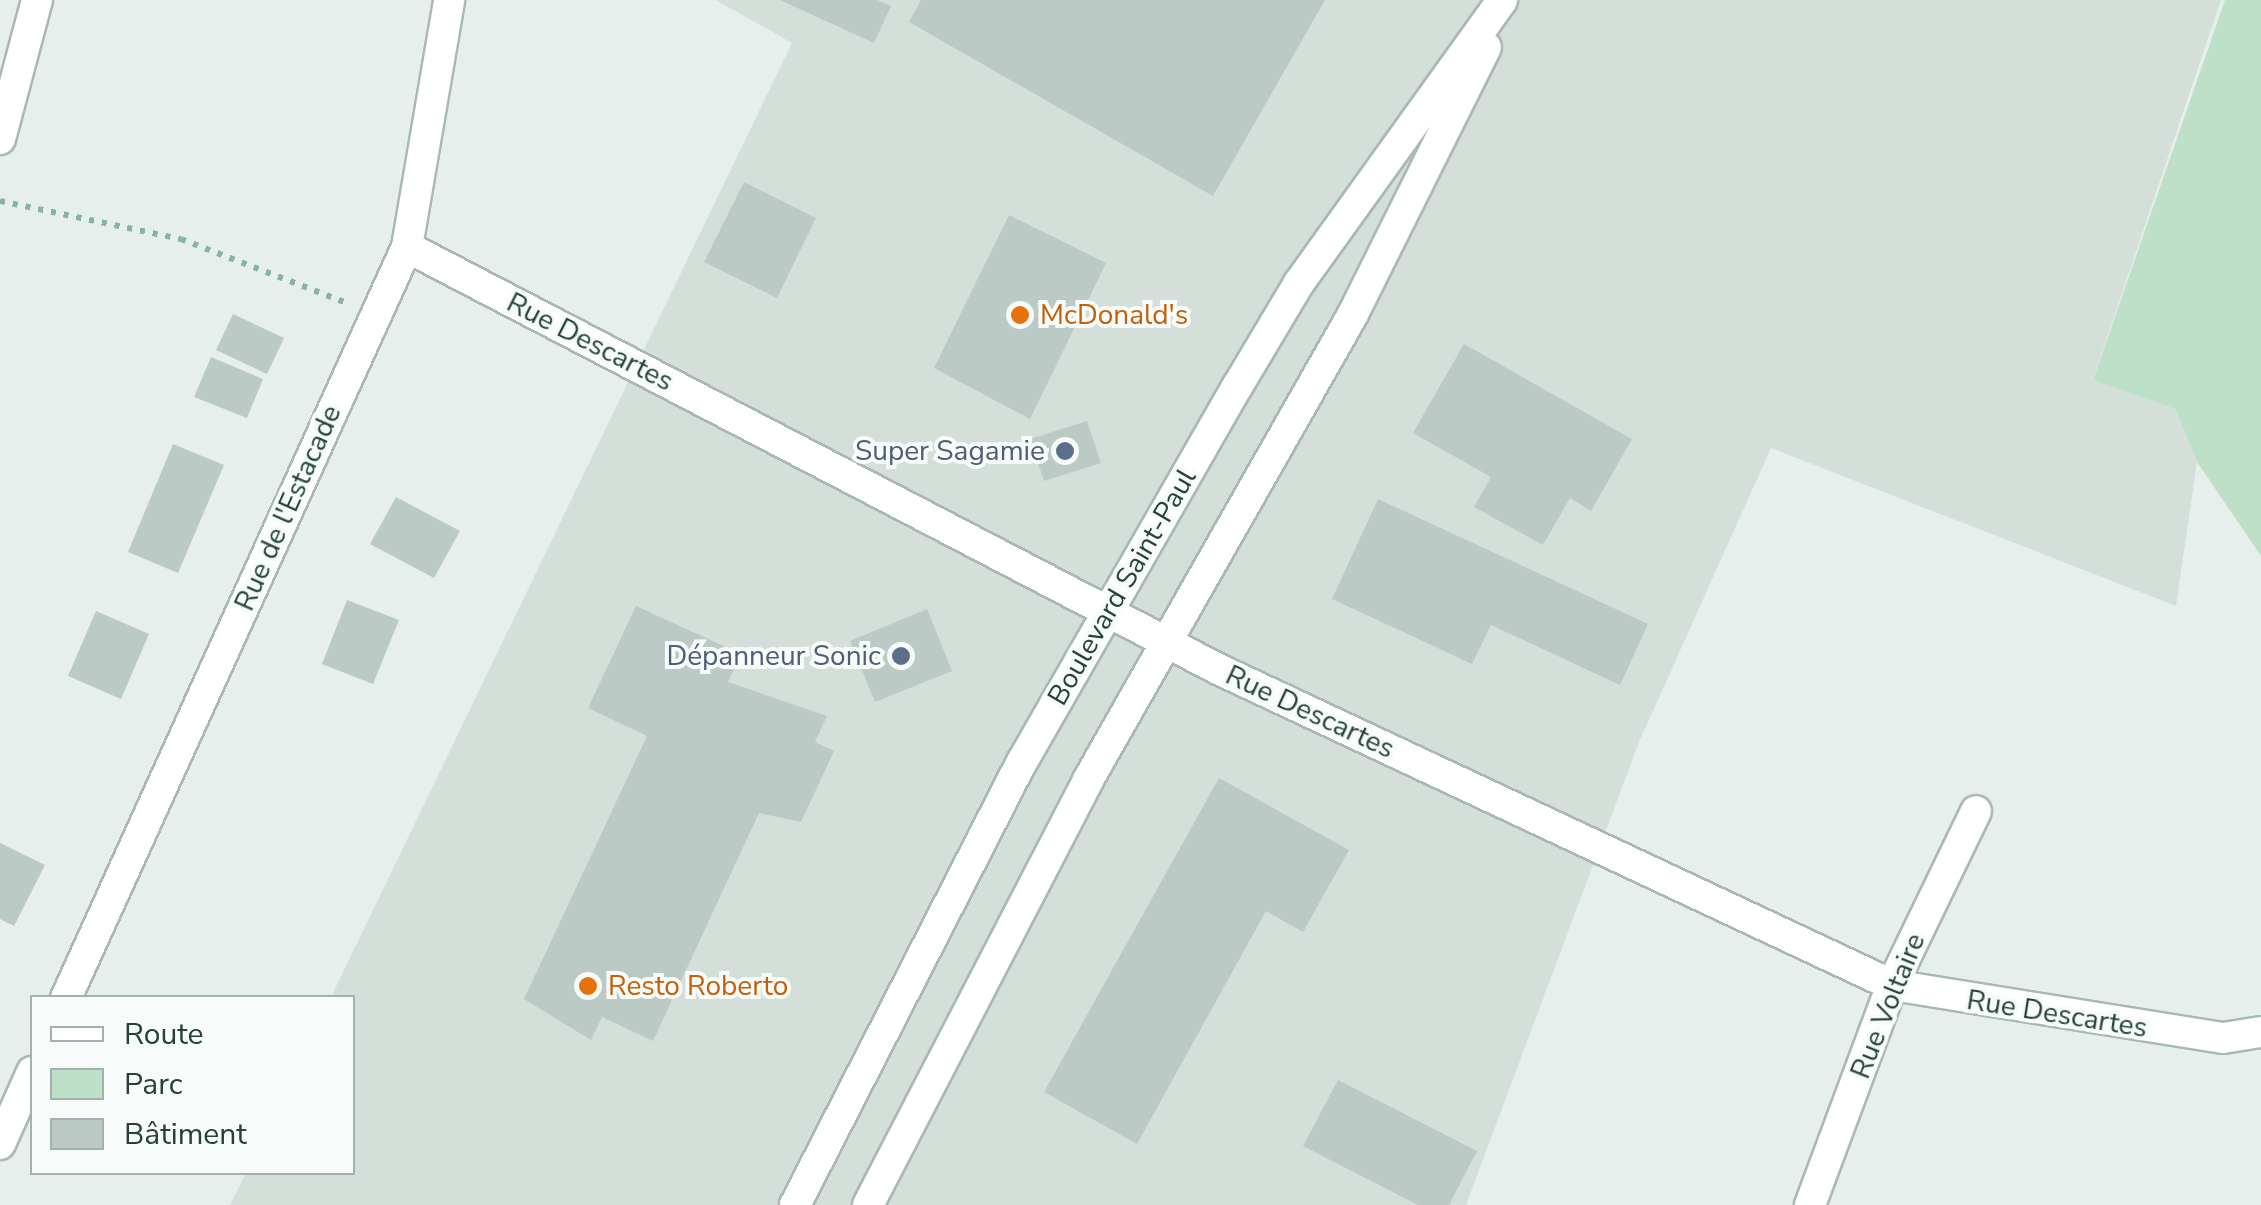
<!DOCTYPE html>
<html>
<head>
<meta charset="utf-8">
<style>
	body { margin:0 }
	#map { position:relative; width:2261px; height:1205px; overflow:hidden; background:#e6efeb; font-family:"Nunito Sans",sans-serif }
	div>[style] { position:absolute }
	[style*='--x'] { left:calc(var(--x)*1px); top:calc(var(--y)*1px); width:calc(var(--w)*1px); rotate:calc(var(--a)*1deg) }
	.built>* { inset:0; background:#d4dfda }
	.green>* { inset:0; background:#bfe0c8 }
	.building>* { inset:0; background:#bbcac4 }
	.path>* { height:6px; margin-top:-3px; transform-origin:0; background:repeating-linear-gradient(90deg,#86b3a5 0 5px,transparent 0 13px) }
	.roads { filter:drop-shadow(2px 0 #a8b8b2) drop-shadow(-2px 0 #a8b8b2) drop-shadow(0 2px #a8b8b2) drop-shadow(0 -2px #a8b8b2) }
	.minor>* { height:30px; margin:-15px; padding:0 15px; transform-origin:15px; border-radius:15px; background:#fff }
	.secondary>* { height:30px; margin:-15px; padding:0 15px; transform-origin:15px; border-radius:15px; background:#fff }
	.dots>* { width:28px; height:28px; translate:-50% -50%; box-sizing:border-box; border:5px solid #f7fbf9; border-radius:50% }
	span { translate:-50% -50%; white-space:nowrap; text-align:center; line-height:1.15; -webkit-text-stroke:8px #f7fbf9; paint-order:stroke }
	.food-label { font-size:28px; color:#c56008 }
	.left { translate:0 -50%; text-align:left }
	.street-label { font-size:28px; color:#24423a }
	.service-label { font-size:28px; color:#4e5e75 }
	.right { translate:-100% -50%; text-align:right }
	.legend { position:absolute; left:30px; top:995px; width:325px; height:180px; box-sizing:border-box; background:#f7fbf9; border:2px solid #a3b1ad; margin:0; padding:12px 18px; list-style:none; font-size:30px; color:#24423a }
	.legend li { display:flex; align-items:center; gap:20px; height:50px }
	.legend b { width:50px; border:2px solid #a3b1ad }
</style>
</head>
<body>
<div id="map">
	<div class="built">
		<i style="clip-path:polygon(716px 0,2221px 0,2093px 379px,2175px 409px,2197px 462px,2176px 606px,1771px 448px,1639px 742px,1466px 1205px,230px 1205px,246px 1173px,352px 1172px,352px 998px,331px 997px,792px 43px)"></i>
	</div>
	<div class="green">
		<i style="clip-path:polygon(2225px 0,2261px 0,2261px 556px,2197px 462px,2175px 409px,2093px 380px)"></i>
	</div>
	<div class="building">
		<i style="clip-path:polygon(780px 0,877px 0,891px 6px,874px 43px)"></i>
		<i style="clip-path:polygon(921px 0,1325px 0,1213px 196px,909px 22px)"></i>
		<i style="clip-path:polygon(744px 182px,816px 218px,777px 298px,704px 262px)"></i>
		<i style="clip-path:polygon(1009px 215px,1106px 263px,1030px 419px,934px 368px)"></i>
		<i style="clip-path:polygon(233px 314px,284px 338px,267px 374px,216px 350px)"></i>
		<i style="clip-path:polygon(1464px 344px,1632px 439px,1591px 511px,1570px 498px,1543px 545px,1474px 507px,1491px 477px,1413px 433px)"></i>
		<i style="clip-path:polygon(211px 357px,263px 379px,247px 418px,194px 397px)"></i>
		<i style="clip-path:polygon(1087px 421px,1101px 463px,1044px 481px,1030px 439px)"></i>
		<i style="clip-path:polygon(173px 444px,224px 465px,178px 573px,128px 552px)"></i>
		<i style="clip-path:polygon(396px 497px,460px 531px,434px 578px,370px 544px)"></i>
		<i style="clip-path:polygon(1378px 499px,1648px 624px,1620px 685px,1491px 625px,1472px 664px,1332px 599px)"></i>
		<i style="clip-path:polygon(347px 600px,399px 620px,373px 684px,322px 664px)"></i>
		<i style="clip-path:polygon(636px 606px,741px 654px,728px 682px,827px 716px,815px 742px,834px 751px,801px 822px,759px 813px,653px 1041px,602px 1017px,591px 1040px,524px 999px,647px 736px,588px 708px)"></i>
		<i style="clip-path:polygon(927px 609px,952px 671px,875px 702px,850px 641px)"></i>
		<i style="clip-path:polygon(96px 611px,149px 634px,121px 699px,68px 676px)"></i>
		<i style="clip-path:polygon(1219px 778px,1349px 850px,1303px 932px,1266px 911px,1137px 1144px,1044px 1092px)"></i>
		<i style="clip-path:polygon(0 843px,45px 865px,14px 926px,0 919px)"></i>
		<i style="clip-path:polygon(1338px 1080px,1477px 1151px,1449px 1205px,1418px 1205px,1303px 1146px)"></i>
	</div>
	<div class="path">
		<i style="--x:0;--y:201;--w:185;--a:11.9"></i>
		<i style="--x:181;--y:239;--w:178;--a:21.1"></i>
	</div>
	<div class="roads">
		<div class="minor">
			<i style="--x:0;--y:139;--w:144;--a:-75.1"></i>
			<i style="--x:407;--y:247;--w:914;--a:27.49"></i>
			<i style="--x:1218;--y:669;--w:744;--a:25.12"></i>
			<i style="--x:1892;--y:985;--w:335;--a:9.1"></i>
			<i style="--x:2223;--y:1038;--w:38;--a:-9"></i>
			<i style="--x:66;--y:998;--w:825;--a:-65.58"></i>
			<i style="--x:407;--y:247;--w:251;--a:-80.3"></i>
			<i style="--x:0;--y:1144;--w:79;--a:-66"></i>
			<i style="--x:1810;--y:1205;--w:235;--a:-69.6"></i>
			<i style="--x:1892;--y:985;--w:193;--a:-64.2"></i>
		</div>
		<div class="secondary">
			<i style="--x:795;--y:1205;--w:498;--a:-62.9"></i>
			<i style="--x:1022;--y:762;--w:432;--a:-60.2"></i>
			<i style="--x:1237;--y:387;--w:121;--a:-59.2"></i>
			<i style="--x:1299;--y:283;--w:348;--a:-54.3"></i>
			<i style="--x:868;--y:1205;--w:479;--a:-62.6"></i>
			<i style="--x:1088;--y:780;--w:536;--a:-60.37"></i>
			<i style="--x:1353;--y:314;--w:298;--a:-63.5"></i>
		</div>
	</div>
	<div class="dots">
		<i style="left:1020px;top:315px;background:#e8710a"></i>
		<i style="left:1065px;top:451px;background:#5c6f8a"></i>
		<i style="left:901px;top:656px;background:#5c6f8a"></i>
		<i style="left:588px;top:986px;background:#e8710a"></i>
	</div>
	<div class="food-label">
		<span class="left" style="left:1040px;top:315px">McDonald's</span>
		<span class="left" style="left:608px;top:986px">Resto Roberto</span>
	</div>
	<div class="street-label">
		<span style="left:590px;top:342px;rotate:27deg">Rue Descartes</span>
		<span style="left:288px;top:508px;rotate:-66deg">Rue de l'Estacade</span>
		<span style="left:1122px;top:587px;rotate:-60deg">Boulevard Saint-Paul</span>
		<span style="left:1310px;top:712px;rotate:25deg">Rue Descartes</span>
		<span style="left:1888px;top:1006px;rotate:-68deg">Rue Voltaire</span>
		<span style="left:2057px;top:1014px;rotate:9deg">Rue Descartes</span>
	</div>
	<div class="service-label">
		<span class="right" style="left:1045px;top:451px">Super Sagamie</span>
		<span class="right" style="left:881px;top:656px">Dépanneur Sonic</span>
	</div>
	<ul class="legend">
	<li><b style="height:12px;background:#fff"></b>Route</li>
	<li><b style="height:28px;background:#bfe0c8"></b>Parc</li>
	<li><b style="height:28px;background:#bbcac4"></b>Bâtiment</li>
	</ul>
</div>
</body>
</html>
